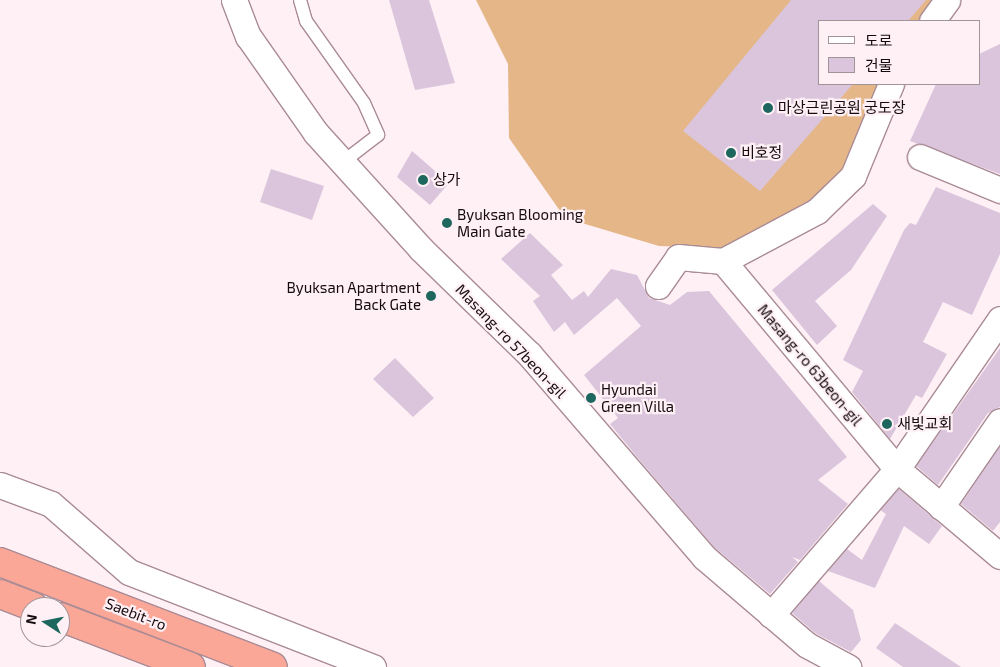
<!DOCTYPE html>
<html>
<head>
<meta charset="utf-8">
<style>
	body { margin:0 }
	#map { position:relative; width:1000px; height:667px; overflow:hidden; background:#fef0f4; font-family:"Exo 2","Noto Sans KR",sans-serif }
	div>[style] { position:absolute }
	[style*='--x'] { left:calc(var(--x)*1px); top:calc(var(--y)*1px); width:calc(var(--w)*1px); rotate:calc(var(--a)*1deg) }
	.forest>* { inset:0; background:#e5b688 }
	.building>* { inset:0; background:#dac5dd }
	.roads { filter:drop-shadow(1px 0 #aa8b95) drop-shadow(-1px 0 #aa8b95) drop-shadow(0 1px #aa8b95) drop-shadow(0 -1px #aa8b95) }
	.service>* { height:12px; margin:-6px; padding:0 6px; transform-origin:6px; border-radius:6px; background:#fff }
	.minor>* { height:25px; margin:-12.5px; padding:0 12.5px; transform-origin:12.5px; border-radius:12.5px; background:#fff }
	.trunk>* { height:28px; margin:-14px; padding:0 14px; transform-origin:14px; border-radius:14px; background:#faa798 }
	.dots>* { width:14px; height:14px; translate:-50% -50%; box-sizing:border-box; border:2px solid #fef0f4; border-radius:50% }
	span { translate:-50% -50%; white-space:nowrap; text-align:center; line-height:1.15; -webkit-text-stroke:4.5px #fef0f4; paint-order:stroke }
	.poi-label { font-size:15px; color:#150a0e }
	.left { translate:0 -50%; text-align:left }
	.right { translate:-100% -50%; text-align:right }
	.street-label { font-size:15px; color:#150a0e }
	.legend { position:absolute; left:818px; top:20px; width:162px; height:65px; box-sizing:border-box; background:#fef0f4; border:1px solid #a19498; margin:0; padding:6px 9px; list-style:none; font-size:15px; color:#150a0e }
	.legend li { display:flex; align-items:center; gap:10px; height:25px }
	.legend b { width:25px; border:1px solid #a19498 }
	.north { position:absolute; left:20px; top:597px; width:50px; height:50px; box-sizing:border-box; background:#fef0f4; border:1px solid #a19498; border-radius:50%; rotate:281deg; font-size:14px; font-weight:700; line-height:20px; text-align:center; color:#150a0e }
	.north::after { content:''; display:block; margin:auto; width:18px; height:22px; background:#1e675e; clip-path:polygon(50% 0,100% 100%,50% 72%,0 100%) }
</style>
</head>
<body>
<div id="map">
	<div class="forest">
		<i style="clip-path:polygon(476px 0,938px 0,923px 21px,819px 21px,819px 84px,879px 84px,844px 169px,818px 196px,722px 248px,659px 246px,565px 218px,509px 138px,508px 64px)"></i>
	</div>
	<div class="building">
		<i style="clip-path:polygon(389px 0,429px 0,455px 83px,415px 90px)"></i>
		<i style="clip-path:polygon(791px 0,926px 0,908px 21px,819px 21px,819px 84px,853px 84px,760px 191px,683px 131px)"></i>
		<i style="clip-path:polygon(1000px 44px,1000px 174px,910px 141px,936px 84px,979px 84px,979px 54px)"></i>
		<i style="clip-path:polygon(412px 151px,449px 183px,430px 205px,397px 177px)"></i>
		<i style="clip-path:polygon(271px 169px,324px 186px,312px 220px,260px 202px)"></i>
		<i style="clip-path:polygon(936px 187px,1000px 213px,1000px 254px,972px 315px,943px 302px,923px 342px,947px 354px,922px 398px,916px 395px,890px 439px,852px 392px,863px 371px,843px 360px,904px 230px,910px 223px,916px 225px)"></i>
		<i style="clip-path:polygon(873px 204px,887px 216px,851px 270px,815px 301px,837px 326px,817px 345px,772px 290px)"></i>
		<i style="clip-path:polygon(530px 233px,563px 265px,551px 275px,572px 300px,584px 291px,588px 297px,611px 269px,637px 275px,649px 298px,670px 305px,687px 292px,709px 291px,847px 457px,818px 480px,848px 504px,800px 560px,792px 557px,798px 562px,770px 594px,714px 547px,637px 457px,610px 424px,618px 418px,584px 375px,641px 326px,617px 298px,574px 335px,565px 322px,554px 332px,533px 301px,540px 296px,501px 259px)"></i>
		<i style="clip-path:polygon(1000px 348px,1000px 407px,988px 413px,938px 485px,916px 466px)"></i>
		<i style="clip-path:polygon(395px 358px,434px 398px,413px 417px,373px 379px)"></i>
		<i style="clip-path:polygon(1000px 446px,1000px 522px,993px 531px,961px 504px)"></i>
		<i style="clip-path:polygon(899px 489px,942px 526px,929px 544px,904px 526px,875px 588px,828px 571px,847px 549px,862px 560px,886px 514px,880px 510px)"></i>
		<i style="clip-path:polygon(819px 581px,853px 610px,861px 640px,851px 652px,815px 633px,792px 613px)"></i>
		<i style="clip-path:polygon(895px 623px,961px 667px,903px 667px,876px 648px)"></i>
	</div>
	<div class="roads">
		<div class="service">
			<i style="--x:300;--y:0;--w:22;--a:74"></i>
			<i style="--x:306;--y:21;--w:100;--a:54.7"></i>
			<i style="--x:364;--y:103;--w:35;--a:66"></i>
			<i style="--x:378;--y:135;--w:44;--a:142.4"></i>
		</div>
		<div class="minor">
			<i style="--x:234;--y:0;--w:39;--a:69"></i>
			<i style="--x:248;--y:36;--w:118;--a:55"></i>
			<i style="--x:316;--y:133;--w:156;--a:47.8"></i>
			<i style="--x:421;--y:249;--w:151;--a:44.2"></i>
			<i style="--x:529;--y:354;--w:268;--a:49.2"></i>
			<i style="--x:704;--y:557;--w:135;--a:40.5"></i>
			<i style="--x:807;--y:645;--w:47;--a:28.2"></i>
			<i style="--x:932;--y:21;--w:26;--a:-54"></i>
			<i style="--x:920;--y:157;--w:87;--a:22.4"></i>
			<i style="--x:723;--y:261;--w:271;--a:50.1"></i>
			<i style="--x:897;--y:469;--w:135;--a:40.2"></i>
			<i style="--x:658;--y:286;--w:35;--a:-55"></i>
			<i style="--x:678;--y:257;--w:45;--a:5.1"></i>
			<i style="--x:723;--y:261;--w:106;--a:-28"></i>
			<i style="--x:817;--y:211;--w:50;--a:-44.2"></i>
			<i style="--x:853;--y:176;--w:100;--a:-67.6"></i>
			<i style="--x:0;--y:485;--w:54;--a:20.4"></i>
			<i style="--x:51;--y:504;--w:103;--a:41.1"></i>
			<i style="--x:129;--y:572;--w:262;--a:21.3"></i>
			<i style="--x:941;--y:507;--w:104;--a:-55.5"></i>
			<i style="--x:771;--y:615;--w:193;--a:-49.2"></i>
			<i style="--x:897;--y:469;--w:182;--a:-55.5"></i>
		</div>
		<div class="trunk">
			<i style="--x:0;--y:562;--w:292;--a:21"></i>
			<i style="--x:0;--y:594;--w:36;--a:21"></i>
			<i style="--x:60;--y:617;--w:140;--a:20.9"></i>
		</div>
	</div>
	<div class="dots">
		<i style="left:768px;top:108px;background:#1e675e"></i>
		<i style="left:731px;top:153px;background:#1e675e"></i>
		<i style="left:423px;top:180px;background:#1e675e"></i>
		<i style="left:447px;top:223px;background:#1e675e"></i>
		<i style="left:431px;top:296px;background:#1e675e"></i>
		<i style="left:591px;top:398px;background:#1e675e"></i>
		<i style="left:887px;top:424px;background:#1e675e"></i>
	</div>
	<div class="poi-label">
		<span class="left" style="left:778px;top:108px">마상근린공원 궁도장</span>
		<span class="left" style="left:741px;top:153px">비호정</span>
		<span class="left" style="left:433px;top:180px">상가</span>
		<span class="left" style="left:457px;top:223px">Byuksan Blooming<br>Main Gate</span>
		<span class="right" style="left:421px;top:296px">Byuksan Apartment<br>Back Gate</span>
		<span class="left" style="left:601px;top:398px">Hyundai<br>Green Villa</span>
		<span class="left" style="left:897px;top:424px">새빛교회</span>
	</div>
	<div class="street-label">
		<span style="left:511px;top:341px;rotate:46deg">Masang-ro 57beon-gil</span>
		<span style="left:810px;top:365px;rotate:50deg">Masang-ro 63beon-gil</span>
		<span style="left:136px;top:614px;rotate:21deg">Saebit-ro</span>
	</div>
	<ul class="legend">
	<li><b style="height:6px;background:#fff"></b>도로</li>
	<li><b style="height:14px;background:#dac5dd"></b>건물</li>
	</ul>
	<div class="north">N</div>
</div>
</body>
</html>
